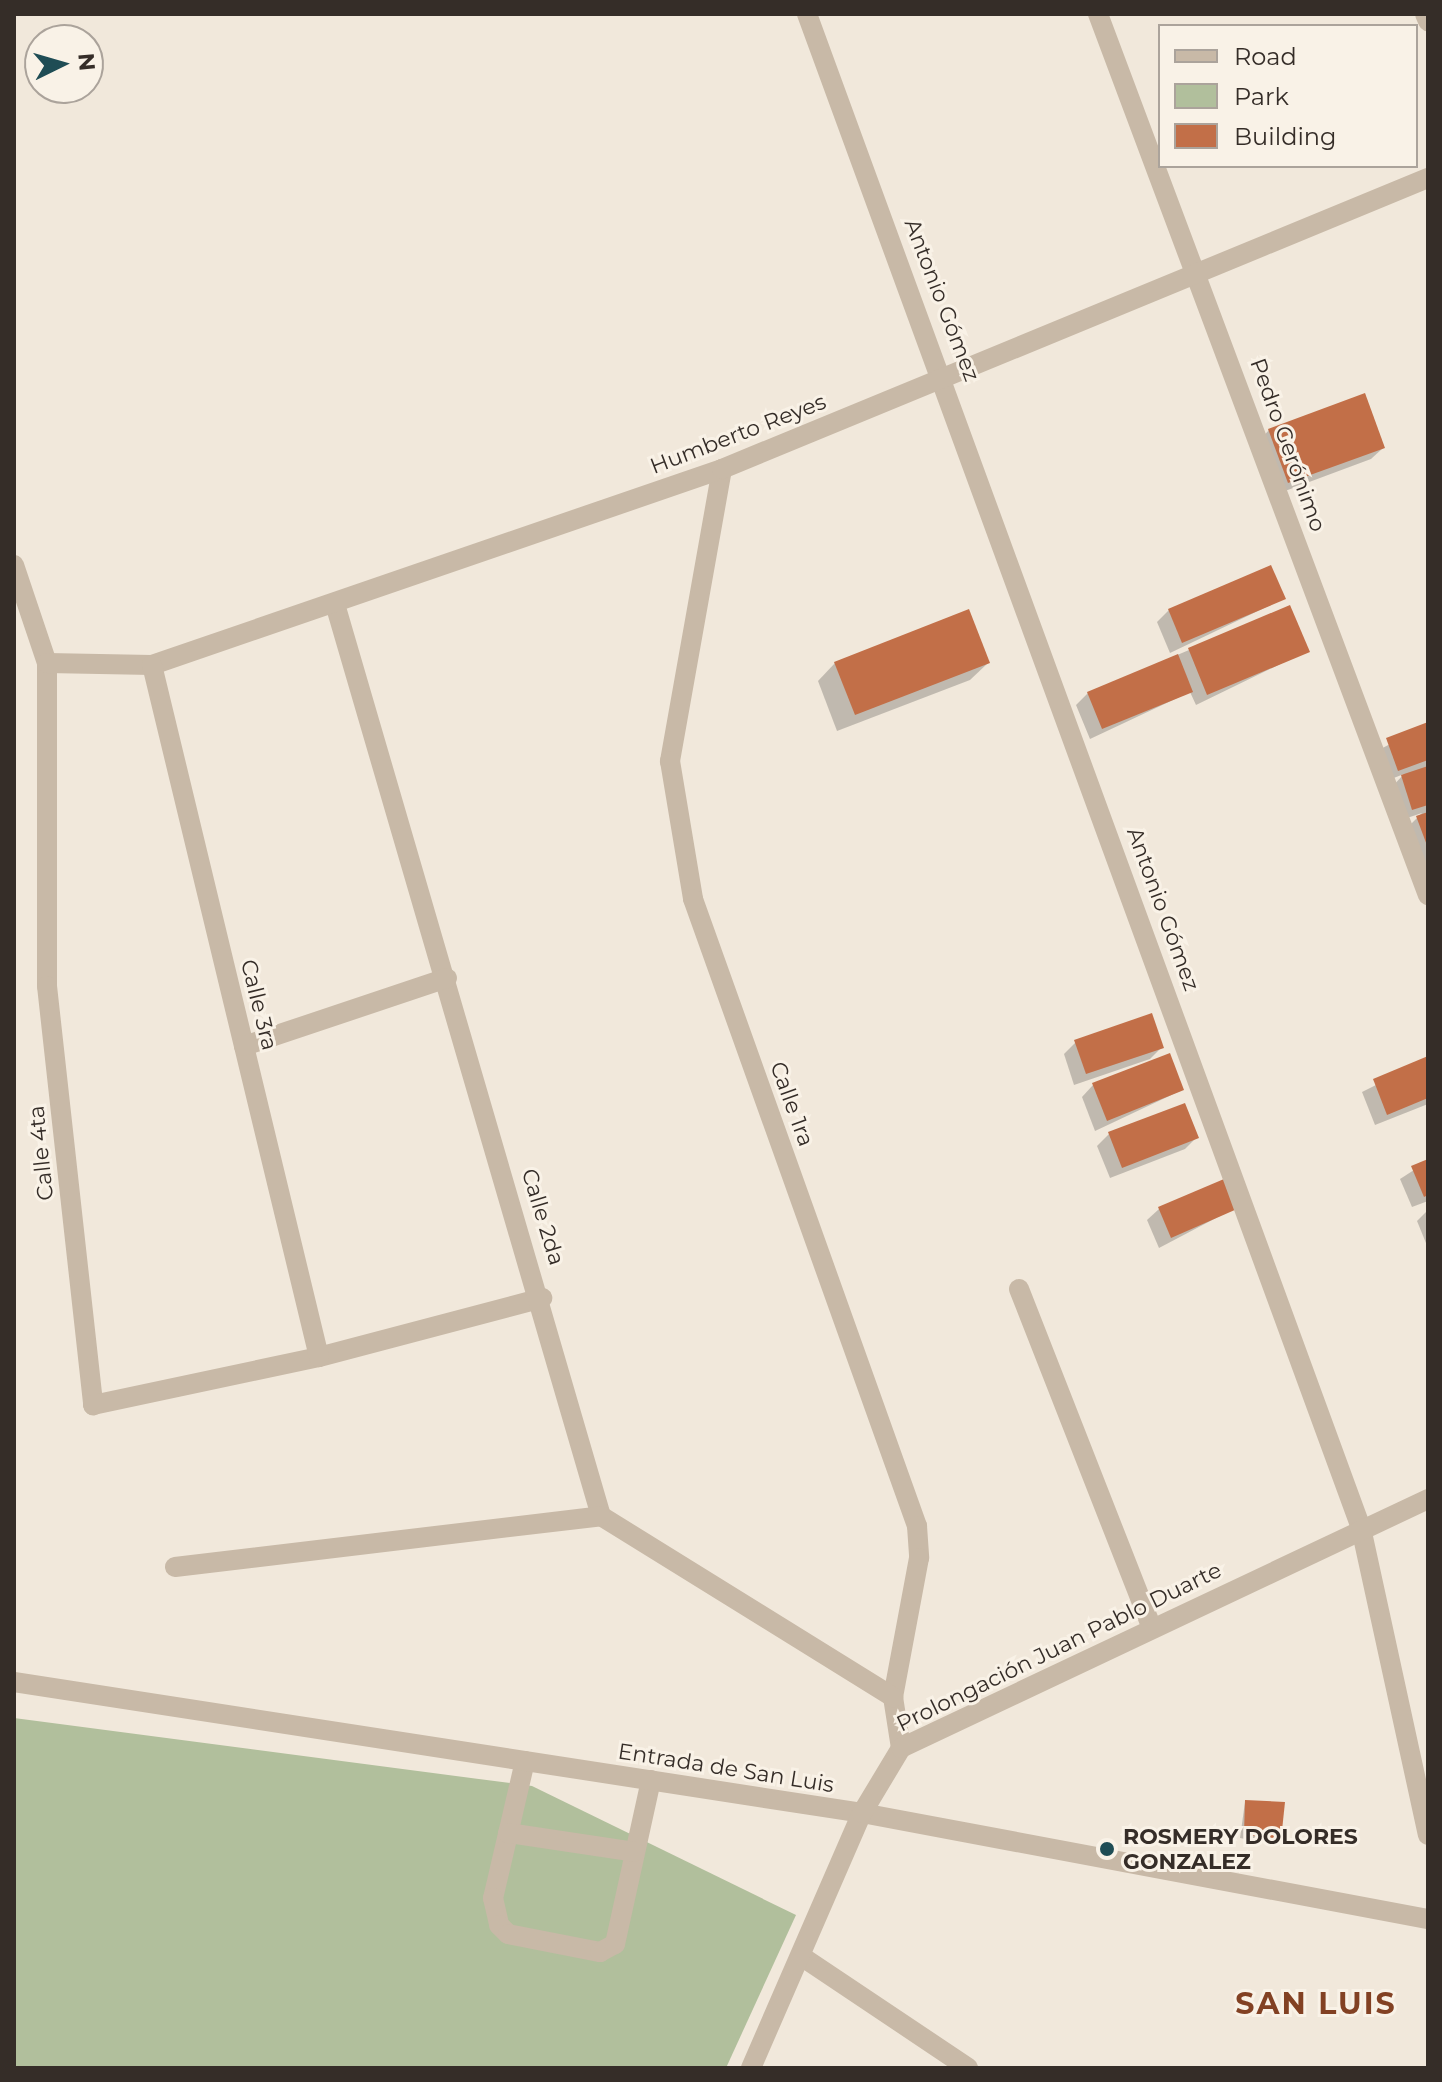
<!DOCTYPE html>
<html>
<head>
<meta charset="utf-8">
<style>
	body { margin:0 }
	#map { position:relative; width:1442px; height:2082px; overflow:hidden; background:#f1e8db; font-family:Montserrat,sans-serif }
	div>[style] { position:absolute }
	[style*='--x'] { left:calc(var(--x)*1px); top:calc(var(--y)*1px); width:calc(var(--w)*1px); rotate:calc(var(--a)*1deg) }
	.green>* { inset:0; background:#b1bf9c }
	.shadow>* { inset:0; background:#0003 }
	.building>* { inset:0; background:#c26f48 }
	.service>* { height:20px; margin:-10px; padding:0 10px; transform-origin:10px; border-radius:10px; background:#c8b9a7 }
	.minor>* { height:20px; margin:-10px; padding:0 10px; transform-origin:10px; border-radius:10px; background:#c8b9a7 }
	.dots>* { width:22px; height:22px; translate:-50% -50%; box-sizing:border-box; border:4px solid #f9f2e7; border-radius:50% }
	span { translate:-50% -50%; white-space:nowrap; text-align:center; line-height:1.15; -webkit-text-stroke:6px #f9f2e7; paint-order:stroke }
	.street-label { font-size:22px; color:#352d28 }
	.poi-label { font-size:22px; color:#352d28; font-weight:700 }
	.left { translate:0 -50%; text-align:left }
	.district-label { font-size:30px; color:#824123; font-weight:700; letter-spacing:2px }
	.frame { position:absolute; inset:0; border:16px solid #352d28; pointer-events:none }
	.legend { position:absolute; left:1158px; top:24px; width:260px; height:144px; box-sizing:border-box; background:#f9f2e7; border:2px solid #aba39b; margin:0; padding:10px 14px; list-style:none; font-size:24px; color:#352d28 }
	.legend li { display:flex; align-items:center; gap:16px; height:40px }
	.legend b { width:40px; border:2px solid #aba39b }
	.north { position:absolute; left:24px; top:24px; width:80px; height:80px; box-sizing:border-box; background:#f9f2e7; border:2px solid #aba39b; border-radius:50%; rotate:85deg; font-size:22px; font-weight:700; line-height:32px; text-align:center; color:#352d28 }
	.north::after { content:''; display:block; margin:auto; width:28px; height:36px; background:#1f4d55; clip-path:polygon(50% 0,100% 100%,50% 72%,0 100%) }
</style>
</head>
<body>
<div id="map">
	<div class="green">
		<i style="clip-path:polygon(14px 1718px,532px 1786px,796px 1915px,726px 2068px,14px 2068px)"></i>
	</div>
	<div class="shadow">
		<i style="clip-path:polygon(1269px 430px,1383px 448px,1371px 459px,1277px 494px,1258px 442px)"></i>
		<i style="clip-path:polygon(1283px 599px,1170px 653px,1157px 622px,1169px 610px)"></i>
		<i style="clip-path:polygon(1189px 650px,1307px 651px,1196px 705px,1190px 692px,1090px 739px,1076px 705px,1088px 693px)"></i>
		<i style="clip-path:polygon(835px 663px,988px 663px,970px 680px,837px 731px,818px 681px)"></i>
		<i style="clip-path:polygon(1428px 724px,1428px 878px,1406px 829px,1422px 813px,1401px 820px,1390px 789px,1404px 774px,1386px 781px,1375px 752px)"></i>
		<i style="clip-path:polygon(1076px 1042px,1162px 1047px,1150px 1059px,1074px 1085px,1064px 1054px)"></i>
		<i style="clip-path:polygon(1428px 1059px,1428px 1104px,1375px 1125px,1362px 1092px)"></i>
		<i style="clip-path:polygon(1093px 1085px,1182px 1090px,1095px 1131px,1082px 1097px)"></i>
		<i style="clip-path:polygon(1109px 1134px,1196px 1138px,1185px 1149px,1110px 1178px,1097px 1146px)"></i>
		<i style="clip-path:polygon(1428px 1161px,1428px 1201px,1412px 1207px,1400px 1179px)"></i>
		<i style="clip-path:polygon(1235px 1208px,1159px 1248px,1147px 1220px,1159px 1209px)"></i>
		<i style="clip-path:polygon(1428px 1210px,1428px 1248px,1417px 1221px)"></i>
		<i style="clip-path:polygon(1245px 1802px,1279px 1840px,1274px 1845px,1240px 1838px)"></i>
	</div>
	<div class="building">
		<i style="clip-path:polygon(1365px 393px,1385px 448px,1288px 483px,1268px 429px)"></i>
		<i style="clip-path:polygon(1271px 565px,1286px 599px,1182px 643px,1168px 609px)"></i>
		<i style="clip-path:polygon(1290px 605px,1310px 652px,1207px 695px,1188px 648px)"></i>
		<i style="clip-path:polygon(969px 609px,990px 663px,855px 715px,834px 662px)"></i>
		<i style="clip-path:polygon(1178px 654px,1193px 692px,1102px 729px,1087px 692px)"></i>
		<i style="clip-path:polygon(1428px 722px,1428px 760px,1398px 771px,1386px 738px)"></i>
		<i style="clip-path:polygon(1428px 766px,1428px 805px,1412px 810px,1401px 775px)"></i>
		<i style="clip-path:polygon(1428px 812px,1428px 848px,1416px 816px)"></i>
		<i style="clip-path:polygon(1152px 1013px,1164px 1048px,1086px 1074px,1074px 1040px)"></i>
		<i style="clip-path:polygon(1170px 1053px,1184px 1090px,1107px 1121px,1092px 1083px)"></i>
		<i style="clip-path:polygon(1428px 1056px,1428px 1098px,1387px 1115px,1373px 1079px)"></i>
		<i style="clip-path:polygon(1185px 1103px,1199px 1138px,1122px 1168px,1108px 1132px)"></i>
		<i style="clip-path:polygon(1428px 1159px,1428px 1195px,1424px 1197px,1411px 1166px)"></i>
		<i style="clip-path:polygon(1224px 1179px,1237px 1209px,1171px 1238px,1158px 1207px)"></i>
		<i style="clip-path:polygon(1245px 1800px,1285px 1802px,1281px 1840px,1244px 1834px)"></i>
	</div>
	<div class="service">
		<i style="--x:525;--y:1761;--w:141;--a:103.1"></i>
		<i style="--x:493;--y:1898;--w:28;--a:77"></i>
		<i style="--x:499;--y:1925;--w:13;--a:45"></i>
		<i style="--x:508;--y:1934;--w:94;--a:11.1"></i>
		<i style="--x:600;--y:1952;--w:17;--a:-28"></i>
		<i style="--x:615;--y:1944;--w:168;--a:-77.6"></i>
		<i style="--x:508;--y:1833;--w:128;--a:8.5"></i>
	</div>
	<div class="minor">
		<i style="--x:807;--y:14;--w:1612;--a:69.9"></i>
		<i style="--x:1361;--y:1528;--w:314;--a:77.7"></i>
		<i style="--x:1098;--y:14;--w:941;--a:69.47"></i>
		<i style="--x:1425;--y:14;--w:8;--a:67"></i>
		<i style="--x:722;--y:469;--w:297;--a:100.1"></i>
		<i style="--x:670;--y:761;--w:140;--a:80.5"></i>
		<i style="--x:693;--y:899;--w:666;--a:70.34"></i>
		<i style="--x:917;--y:1526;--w:32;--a:86"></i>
		<i style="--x:919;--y:1558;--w:141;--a:100.6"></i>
		<i style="--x:893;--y:1697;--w:52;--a:81.1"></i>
		<i style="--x:14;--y:565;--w:103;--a:71.4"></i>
		<i style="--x:47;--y:663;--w:323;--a:90"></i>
		<i style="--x:47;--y:986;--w:422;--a:83.7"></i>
		<i style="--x:93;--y:1405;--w:231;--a:-12"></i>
		<i style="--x:319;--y:1357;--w:231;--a:-14.8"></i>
		<i style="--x:335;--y:604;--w:950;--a:73.74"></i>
		<i style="--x:601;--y:1516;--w:344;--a:31.8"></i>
		<i style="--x:47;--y:663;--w:105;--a:1.1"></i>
		<i style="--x:152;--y:665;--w:603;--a:-18.98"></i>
		<i style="--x:722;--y:469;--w:764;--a:-22.4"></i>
		<i style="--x:152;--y:665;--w:712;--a:76.43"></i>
		<i style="--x:244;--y:1046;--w:214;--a:-18.5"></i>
		<i style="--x:1019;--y:1289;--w:364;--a:68.6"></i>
		<i style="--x:175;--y:1567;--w:429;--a:-6.8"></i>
		<i style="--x:14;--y:1682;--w:858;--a:8.78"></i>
		<i style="--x:862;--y:1813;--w:576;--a:10.61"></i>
		<i style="--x:801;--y:1956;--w:201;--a:33.8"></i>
		<i style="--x:751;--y:2068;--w:278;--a:-66.5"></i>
		<i style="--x:862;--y:1813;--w:76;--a:-59"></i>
		<i style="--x:901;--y:1748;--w:583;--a:-25.29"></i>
	</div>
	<div class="dots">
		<i style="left:1107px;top:1849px;background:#1f4d55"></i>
	</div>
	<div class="street-label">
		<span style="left:942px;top:300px;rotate:69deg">Antonio Gómez</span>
		<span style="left:738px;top:434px;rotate:-21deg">Humberto Reyes</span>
		<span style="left:1288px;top:445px;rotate:70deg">Pedro Gerónimo</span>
		<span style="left:1163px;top:909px;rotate:70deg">Antonio Gómez</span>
		<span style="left:259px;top:1005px;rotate:76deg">Calle 3ra</span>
		<span style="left:792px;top:1104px;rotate:70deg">Calle 1ra</span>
		<span style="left:41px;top:1153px;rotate:-96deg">Calle 4ta</span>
		<span style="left:543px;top:1217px;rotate:73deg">Calle 2da</span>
		<span style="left:1059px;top:1647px;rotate:-26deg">Prolongación Juan Pablo Duarte</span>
		<span style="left:726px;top:1768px;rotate:9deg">Entrada de San Luis</span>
	</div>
	<div class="poi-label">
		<span class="left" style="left:1123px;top:1849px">ROSMERY DOLORES<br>GONZALEZ</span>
	</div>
	<div class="district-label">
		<span style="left:1316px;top:2004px">SAN LUIS</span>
	</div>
	<div class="frame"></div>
	<ul class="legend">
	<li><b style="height:10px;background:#c8b9a7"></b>Road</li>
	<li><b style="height:22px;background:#b1bf9c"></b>Park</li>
	<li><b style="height:22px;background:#c26f48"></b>Building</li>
	</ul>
	<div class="north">N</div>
</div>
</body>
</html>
